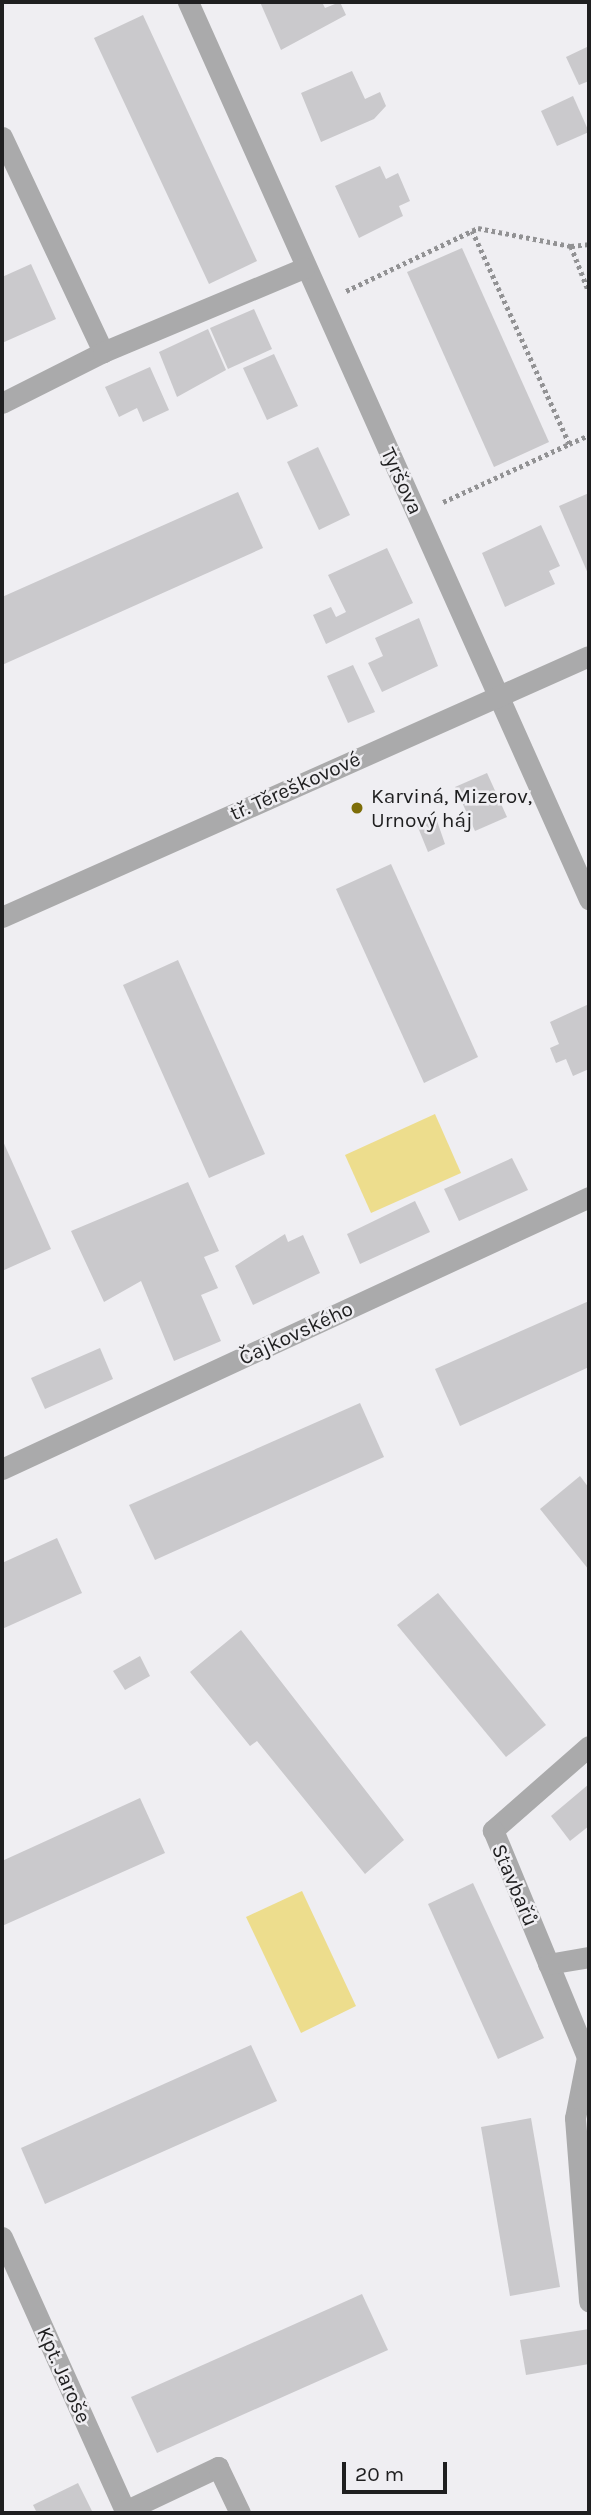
<!DOCTYPE html>
<html>
<head>
<meta charset="utf-8">
<style>
	body { margin:0 }
	#map { position:relative; width:591px; height:2515px; overflow:hidden; background:#efeef2; font-family:Karla,sans-serif }
	div>[style] { position:absolute }
	[style*='--x'] { left:calc(var(--x)*1px); top:calc(var(--y)*1px); width:calc(var(--w)*1px); rotate:calc(var(--a)*1deg) }
	.green>* { inset:0; background:#eddd8d }
	.building>* { inset:0; background:#cac9cc }
	.path>* { height:4.5px; margin-top:-2.25px; transform-origin:0; background:repeating-linear-gradient(90deg,#929294 0 3.5px,transparent 0 7px) }
	.minor>* { height:21px; margin:-10.5px; padding:0 10.5px; transform-origin:10.5px; border-radius:10.5px; background:#aaaaab }
	.dots>* { width:19px; height:19px; translate:-50% -50%; box-sizing:border-box; border:4px solid #efeef2; border-radius:50% }
	span { translate:-50% -50%; white-space:nowrap; text-align:center; line-height:1.15; -webkit-text-stroke:5px #efeef2; paint-order:stroke }
	.street-label { font-size:21px; color:#1f1f20 }
	.poi-label { font-size:21px; color:#1f1f20 }
	.left { translate:0 -50%; text-align:left }
	.frame { position:absolute; inset:0; border:4px solid #1f1f20; pointer-events:none }
	.scale { position:absolute; left:342px; top:2462px; width:105px; height:32px; box-sizing:border-box; border:4px solid #1f1f20; border-top:0; padding-left:9px; font-size:21px; line-height:24px; white-space:nowrap; color:#1f1f20; -webkit-text-stroke:5px #efeef2; paint-order:stroke }
</style>
</head>
<body>
<div id="map">
	<div class="green">
		<i style="clip-path:polygon(435px 1114px,461px 1173px,371px 1213px,345px 1155px)"></i>
		<i style="clip-path:polygon(302px 1891px,356px 2006px,301px 2033px,246px 1917px)"></i>
	</div>
	<div class="building">
		<i style="clip-path:polygon(260px 2px,322px 2px,325px 8px,340px 2px,346px 15px,281px 50px)"></i>
		<i style="clip-path:polygon(143px 15px,257px 261px,209px 284px,94px 38px)"></i>
		<i style="clip-path:polygon(589px 46px,589px 81px,579px 85px,566px 57px)"></i>
		<i style="clip-path:polygon(352px 71px,365px 99px,380px 92px,386px 106px,374px 119px,321px 142px,301px 93px)"></i>
		<i style="clip-path:polygon(573px 96px,589px 132px,557px 146px,541px 111px)"></i>
		<i style="clip-path:polygon(380px 166px,386px 179px,398px 173px,410px 201px,399px 206px,403px 216px,359px 238px,335px 186px)"></i>
		<i style="clip-path:polygon(462px 248px,549px 442px,494px 467px,407px 272px)"></i>
		<i style="clip-path:polygon(31px 264px,56px 319px,2px 343px,2px 277px)"></i>
		<i style="clip-path:polygon(254px 309px,272px 349px,228px 369px,210px 328px)"></i>
		<i style="clip-path:polygon(208px 329px,226px 370px,177px 397px,159px 352px)"></i>
		<i style="clip-path:polygon(274px 354px,298px 406px,267px 420px,243px 368px)"></i>
		<i style="clip-path:polygon(150px 367px,169px 410px,143px 422px,137px 408px,119px 417px,105px 387px)"></i>
		<i style="clip-path:polygon(318px 447px,350px 515px,319px 530px,287px 462px)"></i>
		<i style="clip-path:polygon(238px 492px,263px 548px,2px 665px,2px 597px)"></i>
		<i style="clip-path:polygon(589px 493px,589px 576px,559px 506px)"></i>
		<i style="clip-path:polygon(541px 525px,560px 566px,549px 571px,555px 584px,505px 607px,482px 553px)"></i>
		<i style="clip-path:polygon(387px 548px,413px 603px,326px 644px,313px 615px,331px 607px,336px 617px,346px 612px,328px 575px)"></i>
		<i style="clip-path:polygon(419px 618px,438px 666px,382px 692px,368px 663px,383px 656px,375px 638px)"></i>
		<i style="clip-path:polygon(353px 665px,375px 712px,348px 723px,327px 676px)"></i>
		<i style="clip-path:polygon(487px 773px,507px 817px,475px 831px,455px 787px)"></i>
		<i style="clip-path:polygon(436px 818px,445px 844px,428px 852px,417px 825px)"></i>
		<i style="clip-path:polygon(391px 864px,478px 1057px,424px 1083px,336px 889px)"></i>
		<i style="clip-path:polygon(178px 960px,265px 1154px,209px 1178px,123px 985px)"></i>
		<i style="clip-path:polygon(589px 1004px,589px 1069px,573px 1076px,566px 1059px,556px 1063px,550px 1048px,559px 1044px,550px 1022px)"></i>
		<i style="clip-path:polygon(2px 1139px,51px 1249px,2px 1271px)"></i>
		<i style="clip-path:polygon(512px 1158px,528px 1190px,459px 1221px,444px 1189px)"></i>
		<i style="clip-path:polygon(188px 1182px,219px 1251px,204px 1257px,218px 1288px,201px 1295px,221px 1341px,174px 1361px,141px 1281px,104px 1302px,71px 1231px)"></i>
		<i style="clip-path:polygon(415px 1201px,430px 1232px,360px 1264px,347px 1234px)"></i>
		<i style="clip-path:polygon(285px 1234px,288px 1242px,303px 1235px,320px 1273px,253px 1305px,235px 1266px)"></i>
		<i style="clip-path:polygon(589px 1301px,589px 1367px,460px 1426px,435px 1369px)"></i>
		<i style="clip-path:polygon(100px 1348px,113px 1379px,45px 1409px,31px 1378px)"></i>
		<i style="clip-path:polygon(360px 1403px,384px 1457px,155px 1560px,129px 1505px)"></i>
		<i style="clip-path:polygon(580px 1476px,589px 1488px,589px 1570px,540px 1509px)"></i>
		<i style="clip-path:polygon(57px 1538px,82px 1593px,2px 1629px,2px 1563px)"></i>
		<i style="clip-path:polygon(438px 1593px,546px 1725px,506px 1757px,397px 1625px)"></i>
		<i style="clip-path:polygon(241px 1630px,404px 1840px,365px 1874px,257px 1741px,250px 1746px,190px 1672px)"></i>
		<i style="clip-path:polygon(140px 1656px,150px 1676px,125px 1690px,113px 1671px)"></i>
		<i style="clip-path:polygon(589px 1784px,589px 1826px,570px 1841px,551px 1816px)"></i>
		<i style="clip-path:polygon(140px 1798px,165px 1853px,2px 1926px,2px 1861px)"></i>
		<i style="clip-path:polygon(473px 1883px,544px 2038px,498px 2059px,428px 1904px)"></i>
		<i style="clip-path:polygon(251px 2045px,277px 2101px,45px 2204px,21px 2148px)"></i>
		<i style="clip-path:polygon(531px 2118px,560px 2287px,510px 2296px,481px 2127px)"></i>
		<i style="clip-path:polygon(362px 2294px,388px 2350px,157px 2453px,131px 2397px)"></i>
		<i style="clip-path:polygon(589px 2329px,589px 2364px,526px 2375px,520px 2340px)"></i>
		<i style="clip-path:polygon(78px 2483px,93px 2513px,37px 2513px,33px 2505px)"></i>
	</div>
	<div class="path">
		<i style="--x:571;--y:246;--w:18;--a:-6"></i>
		<i style="--x:346;--y:291;--w:146;--a:-25.5"></i>
		<i style="--x:478;--y:228;--w:95;--a:11"></i>
		<i style="--x:571;--y:246;--w:49;--a:68.6"></i>
		<i style="--x:569;--y:444;--w:22;--a:-24"></i>
		<i style="--x:443;--y:502;--w:139;--a:-24.7"></i>
		<i style="--x:569;--y:444;--w:234;--a:-114.5"></i>
	</div>
	<div class="minor">
		<i style="--x:188;--y:2;--w:983;--a:65.91"></i>
		<i style="--x:2;--y:137;--w:238;--a:64.8"></i>
		<i style="--x:2;--y:403;--w:113;--a:-26.8"></i>
		<i style="--x:103;--y:352;--w:218;--a:-22.7"></i>
		<i style="--x:2;--y:917;--w:642;--a:-23.97"></i>
		<i style="--x:2;--y:1469;--w:647;--a:-24.86"></i>
		<i style="--x:589;--y:1746;--w:128;--a:138.8"></i>
		<i style="--x:493;--y:1830;--w:246;--a:67.5"></i>
		<i style="--x:587;--y:2057;--w:62;--a:101.1"></i>
		<i style="--x:575;--y:2118;--w:184;--a:85.6"></i>
		<i style="--x:548;--y:1964;--w:42;--a:-9.7"></i>
		<i style="--x:2;--y:2237;--w:303;--a:65.8"></i>
		<i style="--x:125;--y:2511;--w:103;--a:-25.3"></i>
		<i style="--x:218;--y:2467;--w:51;--a:64.4"></i>
	</div>
	<div class="dots">
		<i style="left:357px;top:808px;background:#7d6d08"></i>
	</div>
	<div class="street-label">
		<span style="left:402px;top:481px;rotate:65deg">Tyršova</span>
		<span style="left:295px;top:786px;rotate:-24deg">tř. Těreškovové</span>
		<span style="left:296px;top:1333px;rotate:-25deg">Čajkovského</span>
		<span style="left:515px;top:1885px;rotate:67deg">Stavbařů</span>
		<span style="left:64px;top:2375px;rotate:66deg">Kpt. Jaroše</span>
	</div>
	<div class="poi-label">
		<span class="left" style="left:371px;top:808px">Karviná, Mizerov,<br>Urnový háj</span>
	</div>
	<div class="frame"></div>
	<div class="scale">20 m</div>
</div>
</body>
</html>
